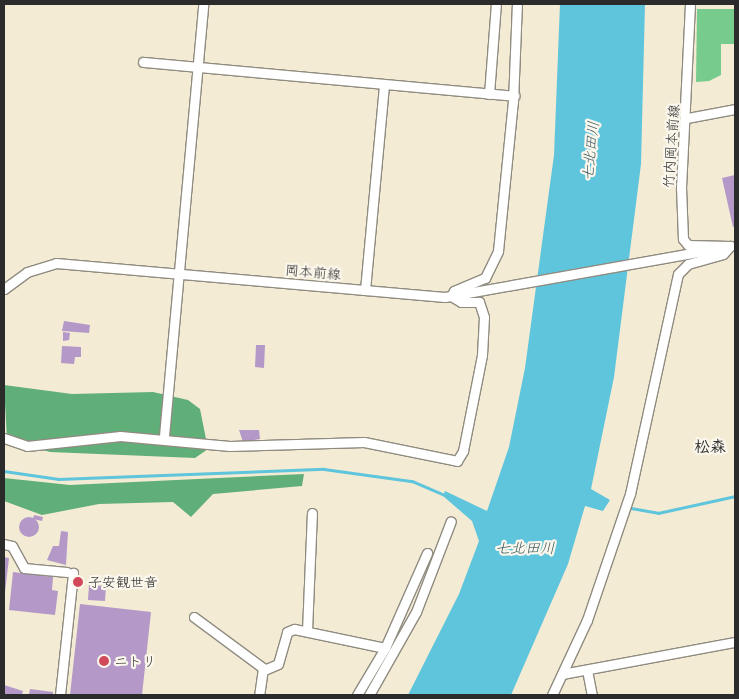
<!DOCTYPE html>
<html>
<head>
<meta charset="utf-8">
<style>
	body { margin:0 }
	#map { position:relative; width:739px; height:699px; overflow:hidden; background:#f3ebd4; font-family:"Shantell Sans","Klee One",sans-serif }
	div>[style] { position:absolute }
	[style*='--x'] { left:calc(var(--x)*1px); top:calc(var(--y)*1px); width:calc(var(--w)*1px); rotate:calc(var(--a)*1deg) }
	.green>* { inset:0; background:#77cb8d }
	.forest>* { inset:0; background:#61af78 }
	.water>* { inset:0; background:#5ec5dc }
	.stream>* { height:2.5px; margin:-1.25px; padding:0 1.25px; transform-origin:1.25px; border-radius:1.25px; background:#5ec5dc }
	.building>* { inset:0; background:#b398c8 }
	.round { border-radius:50% }
	.roads { filter:drop-shadow(1px 0 #8f8b80) drop-shadow(-1px 0 #8f8b80) drop-shadow(0 1px #8f8b80) drop-shadow(0 -1px #8f8b80) }
	.minor>* { height:9px; margin:-4.5px; padding:0 4.5px; transform-origin:4.5px; border-radius:4.5px; background:#fff }
	.dots>* { width:14px; height:14px; translate:-50% -50%; box-sizing:border-box; border:2px solid #fbf7ec; border-radius:50% }
	span { translate:-50% -50%; white-space:nowrap; text-align:center; line-height:1.15; -webkit-text-stroke:4.5px #fbf7ec; paint-order:stroke }
	.street-label { font-size:14px; color:#2b2b2b }
	.poi-label { font-size:14px; color:#2b2b2b }
	.left { translate:0 -50%; text-align:left }
	.water-label { font-size:15px; color:#3a5960; font-style:italic }
	.quarter-label { font-size:16px; color:#2b2b2b; font-weight:700 }
	.frame { position:absolute; inset:0; border:5px solid #2b2b2b; pointer-events:none }
</style>
</head>
<body>
<div id="map">
	<div class="green">
		<i style="clip-path:polygon(697px 9px,735px 9px,735px 44px,721px 44px,721px 75px,709px 81px,696px 82px)"></i>
	</div>
	<div class="forest">
		<i style="clip-path:polygon(4px 385px,72px 394px,153px 392px,188px 400px,200px 409px,208px 449px,195px 458px,50px 452px,7px 440px)"></i>
		<i style="clip-path:polygon(304px 474px,302px 486px,213px 494px,191px 517px,173px 502px,99px 504px,42px 515px,4px 501px,4px 478px,70px 485px)"></i>
	</div>
	<div class="water">
		<i style="clip-path:polygon(560px 4px,645px 4px,641px 164px,614px 377px,591px 489px,610px 500px,603px 511px,585px 506px,568px 564px,511px 695px,408px 695px,459px 594px,479px 541px,472px 521px,443px 496px,445px 491px,487px 511px,509px 447px,525px 368px,554px 155px)"></i>
	</div>
	<div class="stream">
		<i style="--x:4;--y:471;--w:55;--a:8.4"></i>
		<i style="--x:58;--y:479;--w:266;--a:-2.2"></i>
		<i style="--x:324;--y:469;--w:89;--a:7.8"></i>
		<i style="--x:412;--y:481;--w:38;--a:23"></i>
		<i style="--x:631;--y:508;--w:27;--a:10"></i>
		<i style="--x:658;--y:513;--w:79;--a:-12.4"></i>
	</div>
	<div class="building">
		<i style="clip-path:polygon(735px 175px,735px 226px,733px 227px,722px 178px)"></i>
		<i style="clip-path:polygon(64px 321px,90px 325px,89px 333px,62px 331px)"></i>
		<i style="clip-path:polygon(63px 332px,70px 333px,69px 340px,63px 341px)"></i>
		<i style="clip-path:polygon(256px 345px,265px 345px,264px 368px,255px 367px)"></i>
		<i style="clip-path:polygon(62px 346px,81px 347px,81px 357px,75px 357px,74px 364px,61px 363px)"></i>
		<i style="clip-path:polygon(239px 430px,259px 430px,260px 439px,243px 442px)"></i>
		<i style="clip-path:polygon(34px 515px,43px 517px,42px 521px,33px 519px)"></i>
		<i class="round" style="left:19px;top:517px;width:20px;height:20px"></i>
		<i style="clip-path:polygon(61px 531px,68px 532px,66px 565px,47px 560px,53px 546px,59px 546px)"></i>
		<i style="clip-path:polygon(4px 557px,9px 558px,5px 592px,4px 592px)"></i>
		<i style="clip-path:polygon(13px 572px,53px 577px,52px 590px,58px 591px,55px 615px,9px 610px)"></i>
		<i style="clip-path:polygon(89px 585px,106px 586px,105px 601px,88px 600px)"></i>
		<i style="clip-path:polygon(80px 604px,151px 612px,142px 695px,70px 695px)"></i>
		<i style="clip-path:polygon(4px 685px,23px 691px,22px 695px,4px 695px)"></i>
		<i style="clip-path:polygon(30px 689px,53px 692px,53px 695px,29px 695px)"></i>
	</div>
	<div class="roads">
		<div class="minor">
			<i style="--x:143;--y:62;--w:373;--a:5.2"></i>
			<i style="--x:489;--y:94;--w:90;--a:-85.6"></i>
			<i style="--x:687;--y:118;--w:49;--a:-10.6"></i>
			<i style="--x:4;--y:289;--w:29;--a:-36"></i>
			<i style="--x:27;--y:272;--w:30;--a:-17"></i>
			<i style="--x:56;--y:263;--w:390;--a:5"></i>
			<i style="--x:445;--y:297;--w:284;--a:-10.1"></i>
			<i style="--x:365;--y:290;--w:206;--a:-84.7"></i>
			<i style="--x:164;--y:436;--w:434;--a:-84.8"></i>
			<i style="--x:4;--y:438;--w:24;--a:19"></i>
			<i style="--x:27;--y:446;--w:94;--a:-6.1"></i>
			<i style="--x:120;--y:436;--w:110;--a:5.2"></i>
			<i style="--x:230;--y:446;--w:134;--a:-1.7"></i>
			<i style="--x:364;--y:442;--w:95;--a:11.5"></i>
			<i style="--x:457;--y:461;--w:12;--a:-59"></i>
			<i style="--x:463;--y:451;--w:98;--a:-78.8"></i>
			<i style="--x:482;--y:355;--w:38;--a:-87"></i>
			<i style="--x:484;--y:317;--w:16;--a:-108"></i>
			<i style="--x:479;--y:302;--w:18;--a:180"></i>
			<i style="--x:461;--y:302;--w:12;--a:-149"></i>
			<i style="--x:451;--y:296;--w:6;--a:-59"></i>
			<i style="--x:454;--y:291;--w:34;--a:-23"></i>
			<i style="--x:485;--y:278;--w:30;--a:-64"></i>
			<i style="--x:498;--y:251;--w:150;--a:-84.3"></i>
			<i style="--x:513;--y:102;--w:98;--a:-87.7"></i>
			<i style="--x:4;--y:544;--w:8;--a:14"></i>
			<i style="--x:12;--y:546;--w:25;--a:61"></i>
			<i style="--x:24;--y:568;--w:43;--a:5.3"></i>
			<i style="--x:194;--y:617;--w:86;--a:36.5"></i>
			<i style="--x:263;--y:668;--w:27;--a:98"></i>
			<i style="--x:307;--y:631;--w:118;--a:-87.6"></i>
			<i style="--x:264;--y:670;--w:15;--a:-23"></i>
			<i style="--x:278;--y:664;--w:33;--a:-74"></i>
			<i style="--x:287;--y:632;--w:8;--a:-23"></i>
			<i style="--x:294;--y:629;--w:93;--a:11.8"></i>
			<i style="--x:587;--y:670;--w:25;--a:79"></i>
			<i style="--x:562;--y:674;--w:176;--a:-10.5"></i>
			<i style="--x:60;--y:695;--w:123;--a:-83.9"></i>
			<i style="--x:357;--y:695;--w:55;--a:-59.2"></i>
			<i style="--x:385;--y:648;--w:104;--a:-66.1"></i>
			<i style="--x:369;--y:695;--w:95;--a:-60.5"></i>
			<i style="--x:416;--y:612;--w:97;--a:-69"></i>
			<i style="--x:552;--y:695;--w:83;--a:-65"></i>
			<i style="--x:587;--y:620;--w:133;--a:-71.2"></i>
			<i style="--x:630;--y:494;--w:225;--a:-77.7"></i>
			<i style="--x:678;--y:274;--w:14;--a:-45"></i>
			<i style="--x:688;--y:264;--w:36;--a:-16"></i>
			<i style="--x:723;--y:254;--w:11;--a:-49"></i>
			<i style="--x:730;--y:246;--w:42;--a:-178.6"></i>
			<i style="--x:688;--y:245;--w:8;--a:-130"></i>
			<i style="--x:683;--y:239;--w:51;--a:-92.2"></i>
			<i style="--x:681;--y:188;--w:184;--a:-87.2"></i>
		</div>
	</div>
	<div class="dots">
		<i style="left:78px;top:582px;background:#d1495b"></i>
		<i style="left:104px;top:661px;background:#d1495b"></i>
	</div>
	<div class="street-label">
		<span style="left:671px;top:146px;rotate:-86deg">竹内岡本前線</span>
		<span style="left:313px;top:272px;rotate:5deg">岡本前線</span>
	</div>
	<div class="poi-label">
		<span class="left" style="left:88px;top:582px">子安観世音</span>
		<span class="left" style="left:114px;top:661px">ニトリ</span>
	</div>
	<div class="water-label">
		<span style="left:591px;top:151px;rotate:-84deg">七北田川</span>
		<span style="left:525px;top:549px">七北田川</span>
	</div>
	<div class="quarter-label">
		<span style="left:710px;top:447px">松森</span>
	</div>
	<div class="frame"></div>
</div>
</body>
</html>
